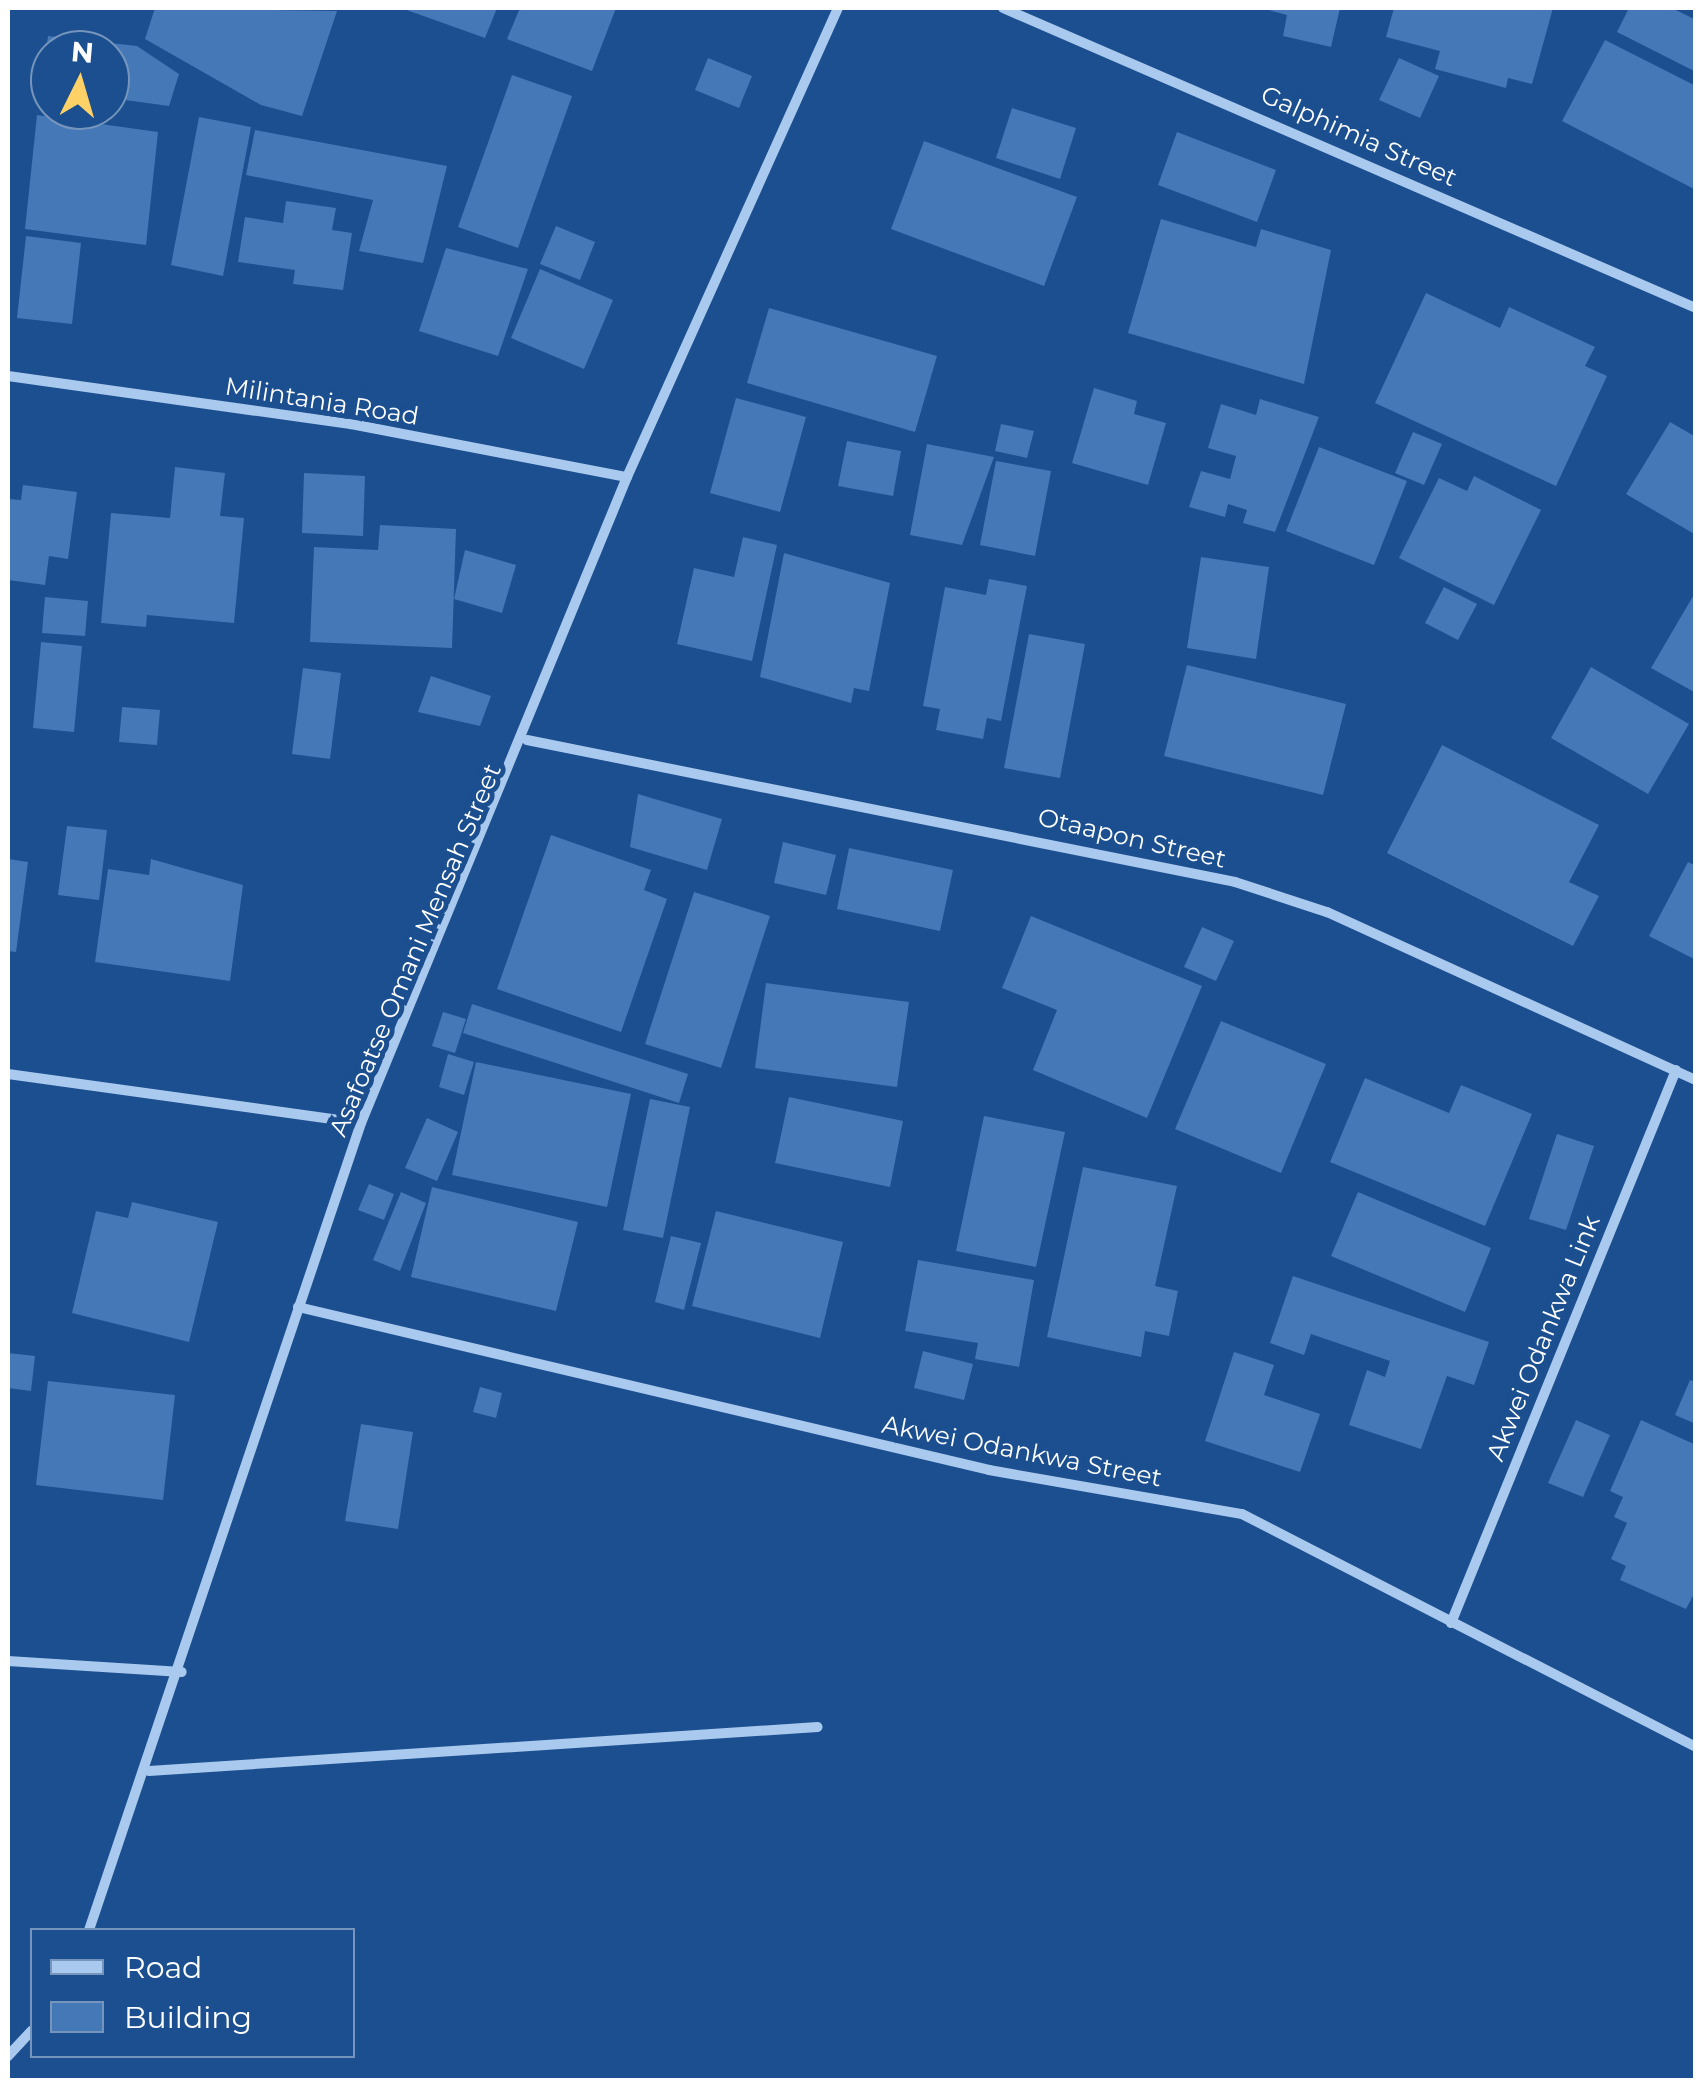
<!DOCTYPE html>
<html>
<head>
<meta charset="utf-8">
<style>
	body { margin:0 }
	#map { position:relative; width:1703px; height:2088px; overflow:hidden; background:#1b4f8f; font-family:Montserrat,sans-serif }
	div>[style] { position:absolute }
	[style*='--x'] { left:calc(var(--x)*1px); top:calc(var(--y)*1px); width:calc(var(--w)*1px); rotate:calc(var(--a)*1deg) }
	.building>* { inset:0; background:#4478b7 }
	.minor>* { height:10px; margin:-5px; padding:0 5px; transform-origin:5px; border-radius:5px; background:#a9c9ee }
	span { translate:-50% -50%; white-space:nowrap; text-align:center; line-height:1.15; -webkit-text-stroke:10px #1b4f8f; paint-order:stroke }
	.street-label { font-size:25px; color:#fff }
	.frame { position:absolute; inset:0; border:10px solid #fff; pointer-events:none }
	.legend { position:absolute; left:30px; top:1928px; width:325px; height:130px; box-sizing:border-box; background:#1b4f8f; border:2px solid #7695bc; margin:0; padding:12px 18px; list-style:none; font-size:30px; color:#fff }
	.legend li { display:flex; align-items:center; gap:20px; height:50px }
	.legend b { width:50px; border:2px solid #7695bc }
	.north { position:absolute; left:30px; top:30px; width:100px; height:100px; box-sizing:border-box; background:#1b4f8f; border:2px solid #7695bc; border-radius:50%; rotate:5deg; font-size:28px; font-weight:700; line-height:40px; text-align:center; color:#fff }
	.north::after { content:''; display:block; margin:auto; width:35px; height:45px; background:#ffd166; clip-path:polygon(50% 0,100% 100%,50% 72%,0 100%) }
</style>
</head>
<body>
<div id="map">
	<div class="building">
		<i style="clip-path:polygon(155px 8px,337px 11px,302px 116px,261px 105px,145px 39px)"></i>
		<i style="clip-path:polygon(401px 8px,497px 8px,485px 38px)"></i>
		<i style="clip-path:polygon(520px 8px,616px 8px,592px 71px,507px 39px)"></i>
		<i style="clip-path:polygon(1261px 8px,1340px 8px,1331px 47px,1283px 36px,1287px 15px)"></i>
		<i style="clip-path:polygon(1394px 8px,1553px 8px,1532px 84px,1508px 78px,1506px 88px,1435px 69px,1440px 51px,1386px 37px)"></i>
		<i style="clip-path:polygon(1629px 8px,1672px 8px,1696px 20px,1696px 72px,1617px 32px)"></i>
		<i style="clip-path:polygon(48px 36px,137px 46px,179px 74px,169px 106px,110px 98px,110px 50px,50px 50px,50px 90px,41px 89px)"></i>
		<i style="clip-path:polygon(1605px 40px,1696px 86px,1696px 190px,1562px 121px)"></i>
		<i style="clip-path:polygon(708px 58px,752px 76px,739px 108px,695px 90px)"></i>
		<i style="clip-path:polygon(1399px 58px,1439px 76px,1420px 118px,1379px 100px)"></i>
		<i style="clip-path:polygon(512px 75px,572px 96px,518px 248px,458px 227px)"></i>
		<i style="clip-path:polygon(1012px 108px,1076px 128px,1060px 179px,996px 158px)"></i>
		<i style="clip-path:polygon(37px 115px,158px 132px,146px 245px,25px 229px)"></i>
		<i style="clip-path:polygon(199px 117px,251px 127px,223px 276px,171px 265px)"></i>
		<i style="clip-path:polygon(255px 130px,447px 166px,423px 263px,359px 251px,373px 200px,246px 175px)"></i>
		<i style="clip-path:polygon(1177px 132px,1276px 170px,1257px 222px,1158px 185px)"></i>
		<i style="clip-path:polygon(924px 141px,1077px 197px,1044px 286px,891px 229px)"></i>
		<i style="clip-path:polygon(286px 201px,336px 208px,332px 230px,352px 233px,343px 290px,293px 284px,295px 270px,238px 262px,245px 217px,283px 223px)"></i>
		<i style="clip-path:polygon(1161px 219px,1256px 247px,1261px 229px,1331px 250px,1304px 384px,1128px 333px)"></i>
		<i style="clip-path:polygon(556px 226px,595px 242px,580px 280px,540px 264px)"></i>
		<i style="clip-path:polygon(26px 236px,81px 243px,72px 324px,17px 318px)"></i>
		<i style="clip-path:polygon(446px 248px,528px 269px,498px 356px,419px 331px)"></i>
		<i style="clip-path:polygon(540px 269px,613px 300px,584px 369px,511px 338px)"></i>
		<i style="clip-path:polygon(1426px 293px,1500px 328px,1509px 307px,1595px 347px,1585px 366px,1607px 376px,1556px 486px,1375px 403px)"></i>
		<i style="clip-path:polygon(769px 308px,937px 356px,915px 432px,747px 383px)"></i>
		<i style="clip-path:polygon(1094px 388px,1137px 401px,1134px 414px,1166px 423px,1148px 485px,1072px 463px)"></i>
		<i style="clip-path:polygon(736px 398px,806px 417px,780px 512px,710px 493px)"></i>
		<i style="clip-path:polygon(1260px 399px,1319px 417px,1275px 532px,1243px 523px,1247px 510px,1228px 504px,1225px 517px,1189px 507px,1201px 471px,1230px 479px,1236px 456px,1208px 448px,1221px 404px,1256px 415px)"></i>
		<i style="clip-path:polygon(1670px 422px,1696px 437px,1696px 535px,1626px 494px)"></i>
		<i style="clip-path:polygon(1001px 424px,1034px 431px,1027px 458px,995px 451px)"></i>
		<i style="clip-path:polygon(1413px 432px,1442px 444px,1424px 485px,1395px 473px)"></i>
		<i style="clip-path:polygon(847px 441px,901px 451px,893px 496px,838px 486px)"></i>
		<i style="clip-path:polygon(927px 444px,994px 457px,962px 545px,910px 535px)"></i>
		<i style="clip-path:polygon(1319px 447px,1407px 481px,1374px 565px,1286px 531px)"></i>
		<i style="clip-path:polygon(996px 461px,1051px 471px,1035px 556px,980px 545px)"></i>
		<i style="clip-path:polygon(175px 467px,225px 473px,220px 516px,244px 518px,234px 623px,147px 615px,146px 627px,101px 623px,111px 513px,170px 518px)"></i>
		<i style="clip-path:polygon(304px 473px,365px 476px,363px 536px,302px 533px)"></i>
		<i style="clip-path:polygon(1474px 476px,1541px 510px,1494px 605px,1399px 558px,1439px 478px,1467px 491px)"></i>
		<i style="clip-path:polygon(23px 485px,77px 492px,68px 559px,49px 556px,45px 585px,8px 580px,8px 499px,21px 500px)"></i>
		<i style="clip-path:polygon(380px 525px,456px 529px,452px 648px,310px 642px,314px 547px,378px 550px)"></i>
		<i style="clip-path:polygon(743px 537px,777px 545px,752px 661px,677px 644px,694px 568px,734px 577px)"></i>
		<i style="clip-path:polygon(465px 550px,516px 565px,502px 613px,454px 599px)"></i>
		<i style="clip-path:polygon(784px 553px,890px 583px,869px 691px,854px 688px,851px 703px,760px 677px)"></i>
		<i style="clip-path:polygon(1201px 557px,1269px 567px,1256px 659px,1187px 648px)"></i>
		<i style="clip-path:polygon(989px 579px,1027px 586px,1001px 721px,987px 718px,983px 739px,936px 730px,940px 709px,923px 706px,945px 587px,986px 595px)"></i>
		<i style="clip-path:polygon(1444px 587px,1477px 604px,1458px 640px,1425px 623px)"></i>
		<i style="clip-path:polygon(1696px 591px,1696px 693px,1651px 668px)"></i>
		<i style="clip-path:polygon(45px 597px,88px 601px,85px 636px,42px 633px)"></i>
		<i style="clip-path:polygon(1029px 634px,1085px 644px,1060px 778px,1004px 768px)"></i>
		<i style="clip-path:polygon(41px 642px,82px 646px,74px 732px,33px 728px)"></i>
		<i style="clip-path:polygon(1187px 665px,1346px 704px,1323px 795px,1164px 756px)"></i>
		<i style="clip-path:polygon(1591px 667px,1689px 724px,1648px 794px,1551px 738px)"></i>
		<i style="clip-path:polygon(303px 668px,341px 673px,330px 759px,292px 754px)"></i>
		<i style="clip-path:polygon(431px 676px,491px 696px,480px 726px,418px 712px)"></i>
		<i style="clip-path:polygon(122px 707px,160px 710px,157px 745px,119px 742px)"></i>
		<i style="clip-path:polygon(1442px 745px,1599px 825px,1569px 882px,1599px 896px,1573px 946px,1387px 853px)"></i>
		<i style="clip-path:polygon(638px 794px,722px 819px,707px 870px,630px 847px)"></i>
		<i style="clip-path:polygon(67px 826px,107px 830px,99px 900px,58px 895px)"></i>
		<i style="clip-path:polygon(551px 835px,651px 870px,644px 890px,667px 899px,621px 1032px,497px 989px)"></i>
		<i style="clip-path:polygon(783px 842px,836px 855px,826px 895px,774px 883px)"></i>
		<i style="clip-path:polygon(849px 848px,953px 870px,940px 931px,837px 909px)"></i>
		<i style="clip-path:polygon(8px 859px,28px 862px,16px 952px,8px 951px)"></i>
		<i style="clip-path:polygon(151px 859px,243px 885px,230px 981px,95px 962px,108px 869px,149px 875px)"></i>
		<i style="clip-path:polygon(1688px 862px,1696px 866px,1696px 960px,1649px 936px)"></i>
		<i style="clip-path:polygon(694px 892px,770px 916px,721px 1068px,645px 1044px)"></i>
		<i style="clip-path:polygon(1031px 916px,1202px 986px,1147px 1118px,1033px 1070px,1057px 1010px,1002px 988px)"></i>
		<i style="clip-path:polygon(1202px 927px,1234px 941px,1216px 981px,1184px 967px)"></i>
		<i style="clip-path:polygon(766px 983px,909px 1002px,897px 1087px,755px 1068px)"></i>
		<i style="clip-path:polygon(472px 1004px,688px 1074px,679px 1103px,463px 1033px)"></i>
		<i style="clip-path:polygon(443px 1012px,466px 1019px,455px 1053px,432px 1046px)"></i>
		<i style="clip-path:polygon(1221px 1021px,1326px 1064px,1281px 1173px,1175px 1129px)"></i>
		<i style="clip-path:polygon(448px 1054px,474px 1062px,464px 1095px,439px 1087px)"></i>
		<i style="clip-path:polygon(476px 1062px,631px 1094px,607px 1207px,452px 1175px)"></i>
		<i style="clip-path:polygon(1365px 1078px,1449px 1113px,1461px 1085px,1532px 1114px,1485px 1226px,1330px 1162px)"></i>
		<i style="clip-path:polygon(789px 1097px,903px 1121px,890px 1187px,775px 1163px)"></i>
		<i style="clip-path:polygon(650px 1099px,690px 1107px,663px 1238px,623px 1230px)"></i>
		<i style="clip-path:polygon(984px 1116px,1065px 1132px,1036px 1267px,956px 1251px)"></i>
		<i style="clip-path:polygon(427px 1118px,458px 1132px,437px 1181px,405px 1168px)"></i>
		<i style="clip-path:polygon(1557px 1134px,1594px 1146px,1566px 1230px,1529px 1219px)"></i>
		<i style="clip-path:polygon(1083px 1167px,1177px 1186px,1155px 1286px,1178px 1291px,1169px 1336px,1145px 1331px,1141px 1357px,1047px 1337px)"></i>
		<i style="clip-path:polygon(369px 1184px,394px 1194px,384px 1220px,358px 1210px)"></i>
		<i style="clip-path:polygon(432px 1187px,578px 1222px,556px 1311px,411px 1277px)"></i>
		<i style="clip-path:polygon(401px 1192px,426px 1203px,400px 1271px,373px 1260px)"></i>
		<i style="clip-path:polygon(1358px 1192px,1491px 1248px,1465px 1312px,1331px 1256px)"></i>
		<i style="clip-path:polygon(132px 1202px,218px 1222px,189px 1342px,72px 1313px,96px 1211px,128px 1218px)"></i>
		<i style="clip-path:polygon(716px 1211px,843px 1242px,820px 1338px,692px 1306px)"></i>
		<i style="clip-path:polygon(671px 1236px,701px 1243px,684px 1310px,655px 1302px)"></i>
		<i style="clip-path:polygon(918px 1260px,1034px 1280px,1019px 1367px,975px 1359px,978px 1343px,905px 1331px)"></i>
		<i style="clip-path:polygon(1293px 1276px,1489px 1342px,1474px 1385px,1447px 1376px,1421px 1449px,1349px 1425px,1367px 1370px,1385px 1377px,1390px 1361px,1311px 1334px,1304px 1355px,1270px 1343px)"></i>
		<i style="clip-path:polygon(923px 1351px,973px 1364px,964px 1400px,914px 1388px)"></i>
		<i style="clip-path:polygon(1234px 1352px,1274px 1365px,1264px 1395px,1320px 1414px,1300px 1472px,1205px 1441px)"></i>
		<i style="clip-path:polygon(8px 1353px,35px 1356px,31px 1391px,8px 1388px)"></i>
		<i style="clip-path:polygon(1690px 1380px,1696px 1382px,1696px 1424px,1675px 1415px)"></i>
		<i style="clip-path:polygon(48px 1381px,175px 1395px,163px 1500px,36px 1485px)"></i>
		<i style="clip-path:polygon(480px 1387px,502px 1393px,496px 1418px,473px 1412px)"></i>
		<i style="clip-path:polygon(1576px 1420px,1610px 1435px,1583px 1497px,1548px 1483px)"></i>
		<i style="clip-path:polygon(1641px 1420px,1696px 1445px,1696px 1590px,1686px 1609px,1620px 1580px,1626px 1566px,1611px 1559px,1627px 1523px,1614px 1517px,1623px 1497px,1610px 1491px)"></i>
		<i style="clip-path:polygon(361px 1424px,413px 1432px,398px 1529px,345px 1521px)"></i>
	</div>
	<div class="minor">
		<i style="--x:1003;--y:8;--w:755;--a:23.41"></i>
		<i style="--x:8;--y:376;--w:346;--a:8"></i>
		<i style="--x:351;--y:424;--w:281;--a:10.9"></i>
		<i style="--x:527;--y:740;--w:722;--a:11.34"></i>
		<i style="--x:1235;--y:882;--w:97;--a:18.1"></i>
		<i style="--x:1327;--y:912;--w:405;--a:24.5"></i>
		<i style="--x:8;--y:1074;--w:356;--a:7.9"></i>
		<i style="--x:298;--y:1307;--w:710;--a:13.27"></i>
		<i style="--x:989;--y:1470;--w:257;--a:9.9"></i>
		<i style="--x:1242;--y:1514;--w:510;--a:27.17"></i>
		<i style="--x:1451;--y:1623;--w:597;--a:-67.86"></i>
		<i style="--x:8;--y:1661;--w:174;--a:3.6"></i>
		<i style="--x:149;--y:1771;--w:670;--a:-3.76"></i>
		<i style="--x:89;--y:1930;--w:852;--a:-71.37"></i>
		<i style="--x:361;--y:1123;--w:699;--a:-67.62"></i>
		<i style="--x:627;--y:477;--w:514;--a:-65.78"></i>
		<i style="--x:8;--y:2056;--w:35;--a:-47"></i>
	</div>
	<div class="street-label">
		<span style="left:1359px;top:136px;rotate:24deg">Galphimia Street</span>
		<span style="left:322px;top:401px;rotate:9deg">Milintania Road</span>
		<span style="left:1132px;top:838px;rotate:13deg">Otaapon Street</span>
		<span style="left:415px;top:950px;rotate:-67deg">Asafoatse Omani Mensah Street</span>
		<span style="left:1543px;top:1338px;rotate:-68deg">Akwei Odankwa Link</span>
		<span style="left:1022px;top:1451px;rotate:11deg">Akwei Odankwa Street</span>
	</div>
	<div class="frame"></div>
	<ul class="legend">
	<li><b style="height:12px;background:#a9c9ee"></b>Road</li>
	<li><b style="height:28px;background:#4478b7"></b>Building</li>
	</ul>
	<div class="north">N</div>
</div>
</body>
</html>
